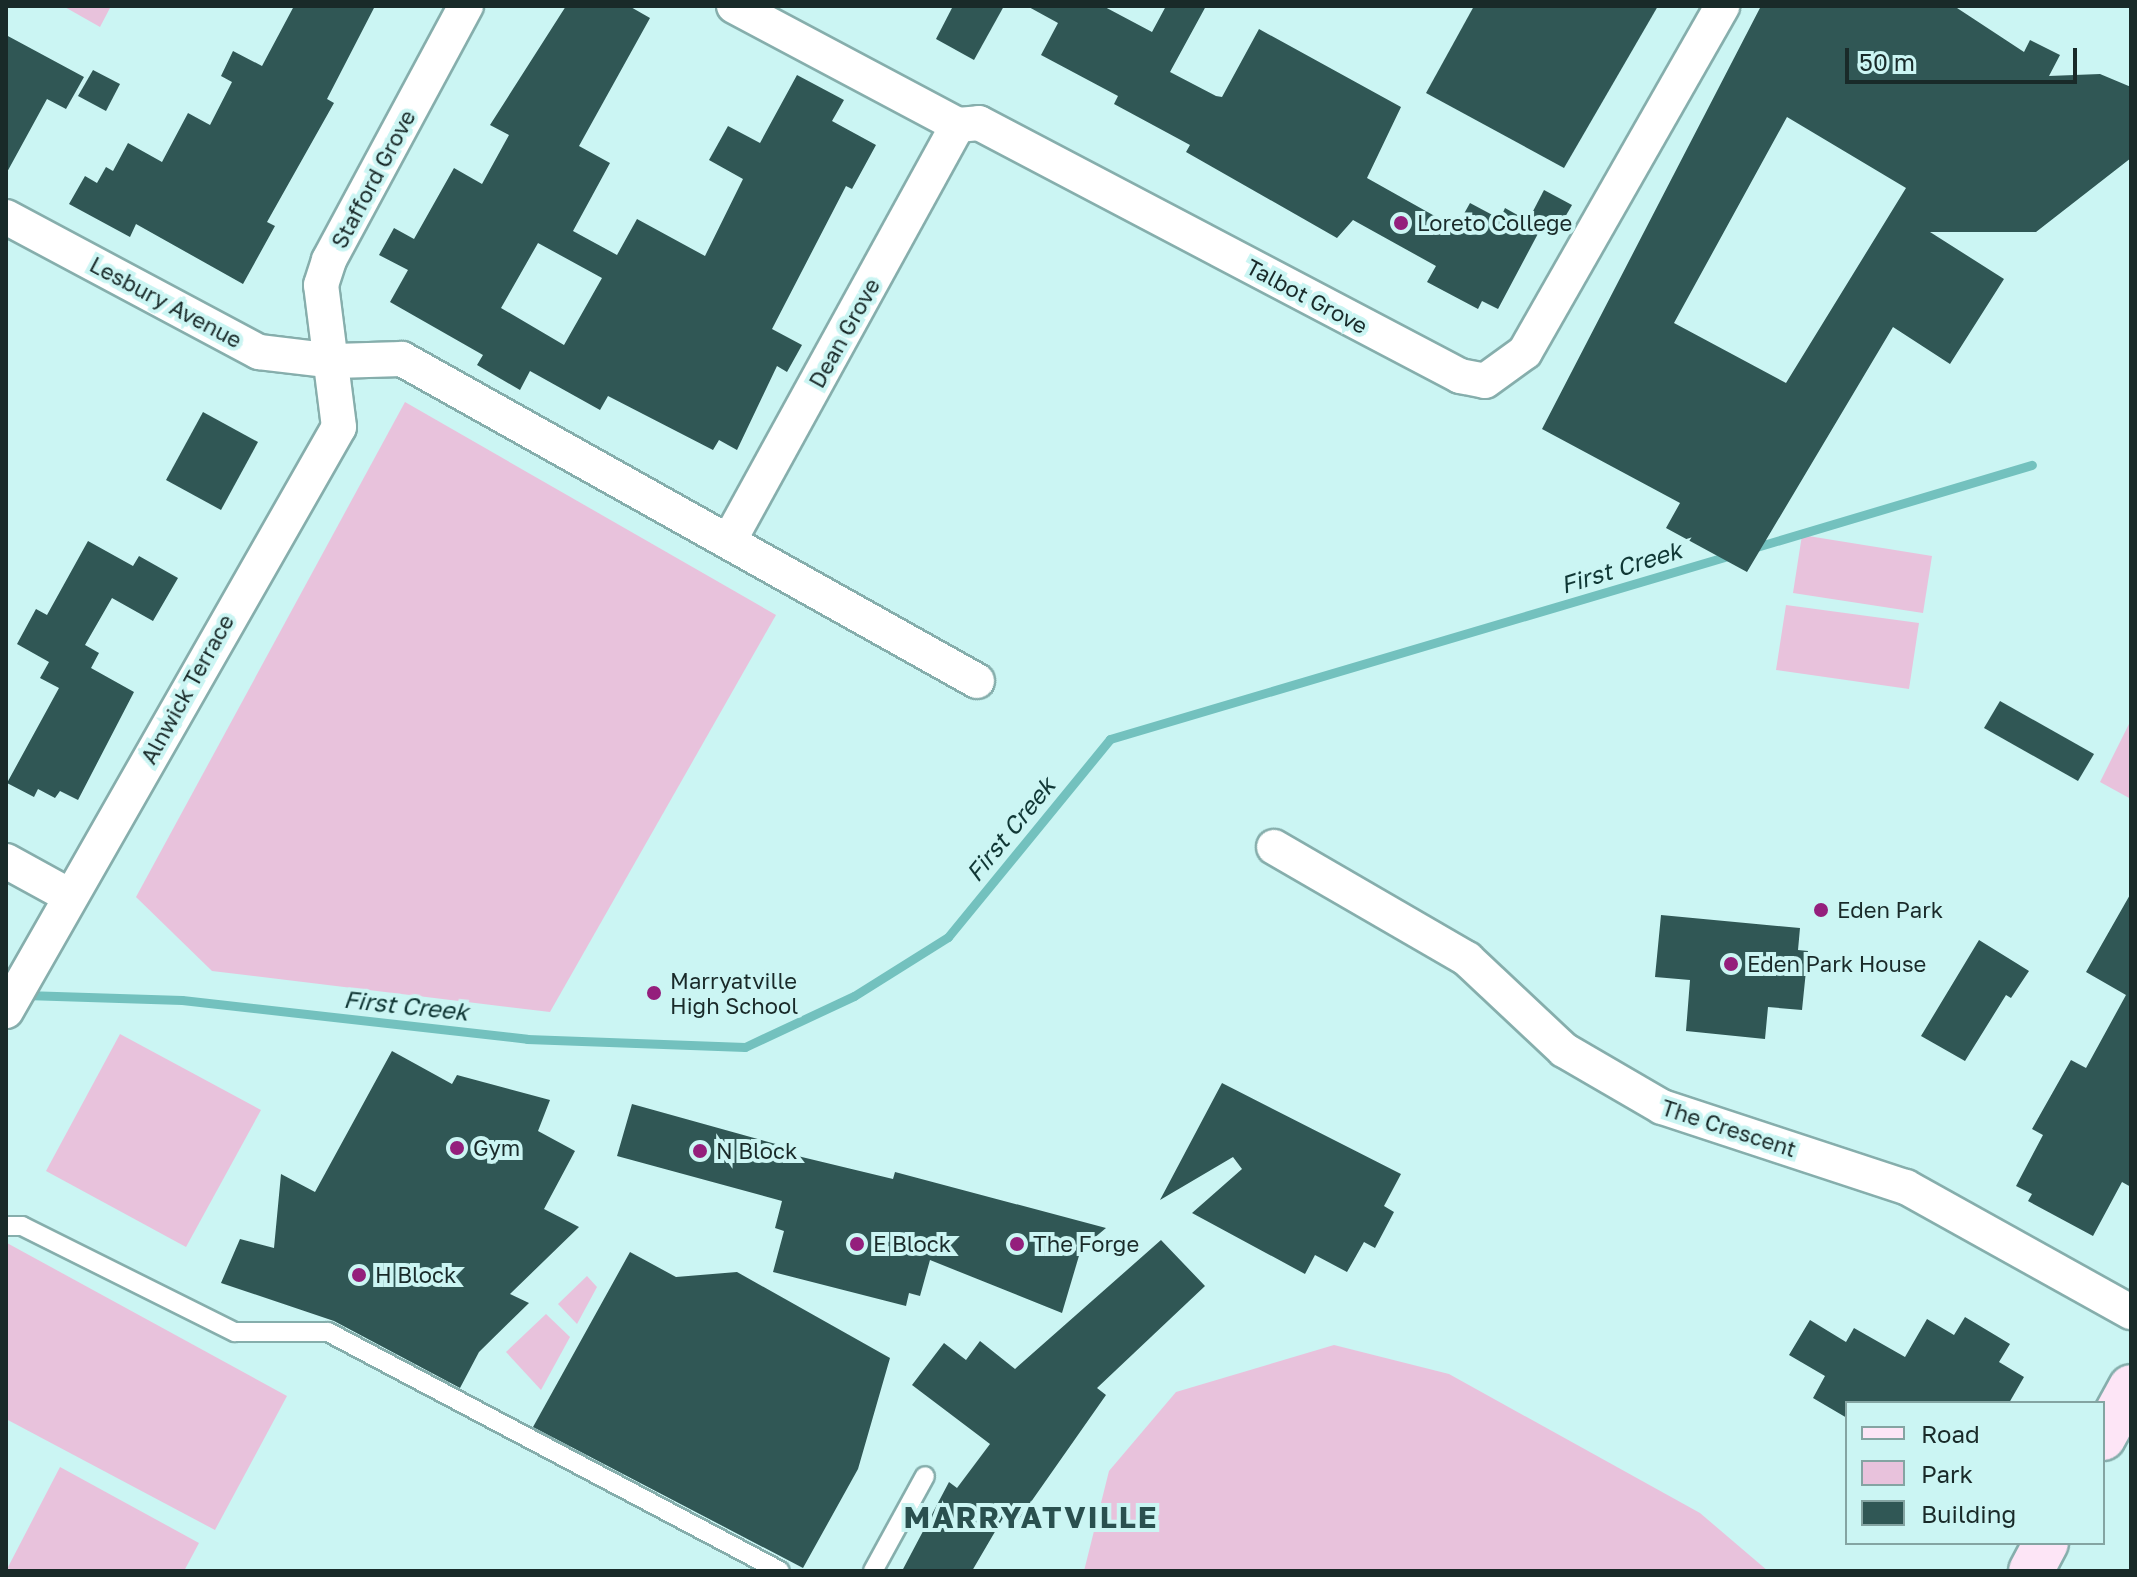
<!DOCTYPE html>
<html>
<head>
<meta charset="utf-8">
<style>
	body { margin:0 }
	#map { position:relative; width:2137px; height:1577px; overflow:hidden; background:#cbf5f3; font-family:"Golos Text",sans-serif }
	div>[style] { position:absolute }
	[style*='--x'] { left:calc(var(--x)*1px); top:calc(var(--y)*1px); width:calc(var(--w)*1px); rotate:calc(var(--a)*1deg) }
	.green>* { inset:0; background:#e8c2dc }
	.stream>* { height:9px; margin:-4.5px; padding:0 4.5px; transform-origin:4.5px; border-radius:4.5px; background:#73c1be }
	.building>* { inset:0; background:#305755 }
	.roads { filter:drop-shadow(2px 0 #86aeac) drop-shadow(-2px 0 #86aeac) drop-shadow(0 2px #86aeac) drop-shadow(0 -2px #86aeac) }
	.service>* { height:18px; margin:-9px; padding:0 9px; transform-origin:9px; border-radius:9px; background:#fff }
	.minor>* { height:34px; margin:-17px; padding:0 17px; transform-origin:17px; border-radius:17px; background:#fff }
	.secondary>* { height:44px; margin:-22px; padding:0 22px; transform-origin:22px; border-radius:22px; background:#fde5f6 }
	.dots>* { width:22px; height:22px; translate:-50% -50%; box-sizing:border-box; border:4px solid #cbf5f3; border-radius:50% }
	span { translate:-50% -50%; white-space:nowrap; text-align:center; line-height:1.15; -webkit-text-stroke:8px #cbf5f3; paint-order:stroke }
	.street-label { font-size:22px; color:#192a29 }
	.poi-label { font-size:22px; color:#192a29 }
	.left { translate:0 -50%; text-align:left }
	.water-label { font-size:24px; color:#103735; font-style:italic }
	.district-label { font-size:30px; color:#2a504f; font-weight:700; letter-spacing:2px }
	.frame { position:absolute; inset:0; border:8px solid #192a29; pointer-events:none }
	.legend { position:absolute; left:1845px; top:1401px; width:260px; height:144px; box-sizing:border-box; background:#cbf5f3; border:2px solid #84a4a2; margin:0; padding:10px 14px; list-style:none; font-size:24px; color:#192a29 }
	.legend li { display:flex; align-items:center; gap:16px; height:40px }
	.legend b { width:40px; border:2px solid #84a4a2 }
	.scale { position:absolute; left:1845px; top:48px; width:232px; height:36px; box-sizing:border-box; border:4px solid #192a29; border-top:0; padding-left:10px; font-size:24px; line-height:28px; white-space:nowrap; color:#192a29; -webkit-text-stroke:6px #cbf5f3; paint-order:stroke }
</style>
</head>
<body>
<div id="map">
	<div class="green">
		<i style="clip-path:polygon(63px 6px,111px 6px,100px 27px)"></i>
		<i style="clip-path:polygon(405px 402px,776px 615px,550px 1012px,212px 971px,136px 897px)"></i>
		<i style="clip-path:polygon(1802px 535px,1932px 556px,1923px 613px,1793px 593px)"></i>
		<i style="clip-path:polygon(1786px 605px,1919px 623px,1909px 689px,1776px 670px)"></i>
		<i style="clip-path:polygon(2131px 720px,2131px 799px,2100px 782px)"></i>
		<i style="clip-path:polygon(120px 1034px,261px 1110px,186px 1247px,46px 1171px)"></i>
		<i style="clip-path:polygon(7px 1243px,287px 1396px,215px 1530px,6px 1419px)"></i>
		<i style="clip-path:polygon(587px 1276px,597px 1287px,577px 1324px,558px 1304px)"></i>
		<i style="clip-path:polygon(546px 1314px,570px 1337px,541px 1390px,506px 1352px)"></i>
		<i style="clip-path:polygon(1334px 1345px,1449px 1374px,1700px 1513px,1768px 1571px,1084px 1571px,1109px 1471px,1176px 1392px)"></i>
		<i style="clip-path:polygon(60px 1467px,199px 1543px,184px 1571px,6px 1571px)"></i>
	</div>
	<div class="stream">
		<i style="--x:1753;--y:548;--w:291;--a:-16.6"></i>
		<i style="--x:25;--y:995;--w:157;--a:1.8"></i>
		<i style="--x:182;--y:1000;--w:347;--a:6.4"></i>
		<i style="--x:527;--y:1039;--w:218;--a:2.1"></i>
		<i style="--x:745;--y:1047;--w:120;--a:-25.1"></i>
		<i style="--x:854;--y:996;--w:111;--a:-32.1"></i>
		<i style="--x:948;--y:937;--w:256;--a:-50.7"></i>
		<i style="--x:1110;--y:739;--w:648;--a:-16.5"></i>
	</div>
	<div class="building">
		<i style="clip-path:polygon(294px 6px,375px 6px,327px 99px,334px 103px,267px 222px,275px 226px,243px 284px,136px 224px,130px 237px,69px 204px,85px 176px,97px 183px,106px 167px,113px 171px,128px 143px,162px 162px,188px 113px,210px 125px,232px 82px,221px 76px,233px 51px,262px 66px)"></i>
		<i style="clip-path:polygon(evenodd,566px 6px,629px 6px,650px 18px,579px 146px,610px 163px,573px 231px,617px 255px,637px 219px,705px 256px,743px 179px,709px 160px,728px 126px,760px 143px,797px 75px,844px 100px,832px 121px,876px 145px,852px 189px,846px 186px,772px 329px,802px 345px,787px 372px,777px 366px,737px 450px,719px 440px,713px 450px,608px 396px,600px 410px,530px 371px,520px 390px,477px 365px,483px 355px,390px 302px,408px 270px,379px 255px,394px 228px,414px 239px,454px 168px,482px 184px,509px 135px,490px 125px,566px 6px,538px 243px,602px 278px,564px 345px,501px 308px,538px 243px)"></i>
		<i style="clip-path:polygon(953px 6px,1004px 6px,974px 60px,936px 39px)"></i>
		<i style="clip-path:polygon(1027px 6px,1103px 6px,1152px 32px,1166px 6px,1206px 6px,1170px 72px,1216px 96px,1222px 97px,1259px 29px,1401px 107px,1367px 178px,1456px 228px,1470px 203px,1500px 219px,1505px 208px,1541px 228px,1498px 309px,1482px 301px,1478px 309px,1427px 282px,1436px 266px,1353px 220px,1337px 238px,1186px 152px,1190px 145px,1114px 104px,1118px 96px,1041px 55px,1058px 23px)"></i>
		<i style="clip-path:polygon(1474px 6px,1658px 6px,1564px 168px,1426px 93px)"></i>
		<i style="clip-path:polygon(evenodd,1761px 6px,1954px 6px,2024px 52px,2030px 40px,2060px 55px,2049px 76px,2100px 74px,2131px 87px,2131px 158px,2036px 232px,1930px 232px,2004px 279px,1950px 364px,1893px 327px,1747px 572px,1666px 528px,1680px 503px,1542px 429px,1761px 6px,1787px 117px,1906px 188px,1786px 383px,1674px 323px,1787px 117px)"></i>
		<i style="clip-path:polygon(6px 35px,84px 77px,66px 109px,47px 99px,6px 174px)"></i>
		<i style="clip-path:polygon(93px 70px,120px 84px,106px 111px,78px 96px)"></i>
		<i style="clip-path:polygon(1544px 190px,1572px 205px,1557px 231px,1530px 217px)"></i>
		<i style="clip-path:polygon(203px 412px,258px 442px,221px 510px,166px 480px)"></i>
		<i style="clip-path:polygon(88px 541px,133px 566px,139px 556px,178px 578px,153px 621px,112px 598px,85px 645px,99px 653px,91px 668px,134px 692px,78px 800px,60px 791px,55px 798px,38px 789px,34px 797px,7px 783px,59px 688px,40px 678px,49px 662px,17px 644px,36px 609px,47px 615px)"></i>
		<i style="clip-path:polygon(2000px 701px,2094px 754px,2078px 781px,1984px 728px)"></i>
		<i style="clip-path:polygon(2131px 893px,2131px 1187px,2122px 1182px,2093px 1236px,2028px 1201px,2032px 1194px,2016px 1186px,2043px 1135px,2032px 1129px,2071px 1060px,2086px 1068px,2126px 995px,2086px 972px)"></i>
		<i style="clip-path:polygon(1661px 915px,1800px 928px,1798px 950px,1808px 951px,1802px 1010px,1768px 1007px,1765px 1039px,1686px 1031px,1690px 980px,1655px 977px)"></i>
		<i style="clip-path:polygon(1979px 940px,2029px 971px,2011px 998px,2006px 995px,1965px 1061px,1921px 1036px)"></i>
		<i style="clip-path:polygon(392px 1051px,452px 1084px,457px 1075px,550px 1100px,538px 1131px,575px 1151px,544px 1209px,579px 1227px,510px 1294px,529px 1303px,479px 1352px,460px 1388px,334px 1321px,221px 1283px,240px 1239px,274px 1248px,281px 1174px,315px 1192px)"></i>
		<i style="clip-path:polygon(1222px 1083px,1401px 1174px,1384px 1206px,1394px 1212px,1375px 1248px,1364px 1242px,1347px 1272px,1315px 1255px,1305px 1274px,1192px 1213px,1242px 1169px,1233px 1157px,1160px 1200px)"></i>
		<i style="clip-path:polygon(632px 1104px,783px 1146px,781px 1152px,893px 1179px,895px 1172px,1106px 1228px,1081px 1249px,1062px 1313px,930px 1260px,920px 1296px,909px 1293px,906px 1306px,773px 1272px,784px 1231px,775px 1228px,782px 1201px,617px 1156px)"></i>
		<i style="clip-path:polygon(1161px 1240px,1205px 1286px,1097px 1388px,1106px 1395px,1014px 1526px,1003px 1518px,972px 1571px,902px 1571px,949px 1482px,957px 1488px,990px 1444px,912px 1385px,944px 1343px,966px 1360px,980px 1341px,1015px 1369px)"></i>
		<i style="clip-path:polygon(630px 1252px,676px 1277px,737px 1272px,890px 1358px,858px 1469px,803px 1568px,533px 1427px)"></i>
		<i style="clip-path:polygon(1965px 1317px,2010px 1344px,1999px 1362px,2024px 1377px,2009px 1403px,1847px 1403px,1847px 1418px,1813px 1398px,1825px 1376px,1789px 1355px,1810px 1320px,1846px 1342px,1854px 1328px,1905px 1357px,1927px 1319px,1954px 1335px)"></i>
	</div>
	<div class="roads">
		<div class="service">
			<i style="--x:6;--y:1226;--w:16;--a:0"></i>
			<i style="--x:22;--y:1226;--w:238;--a:26.5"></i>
			<i style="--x:235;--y:1332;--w:93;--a:0"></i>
			<i style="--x:328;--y:1332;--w:511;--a:27.87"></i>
			<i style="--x:873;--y:1571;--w:108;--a:-61.3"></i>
		</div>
		<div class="minor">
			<i style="--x:734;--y:6;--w:254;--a:28"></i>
			<i style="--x:958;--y:125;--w:21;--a:-5"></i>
			<i style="--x:979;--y:123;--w:543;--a:27.74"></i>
			<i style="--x:1460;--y:376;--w:25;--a:11"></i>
			<i style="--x:1485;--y:381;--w:49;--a:-35.9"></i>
			<i style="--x:1525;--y:352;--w:398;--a:-60.3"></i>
			<i style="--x:6;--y:217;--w:287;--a:28.1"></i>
			<i style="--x:259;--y:352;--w:77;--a:6.8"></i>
			<i style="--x:335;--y:361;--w:67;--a:-1.7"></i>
			<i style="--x:402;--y:359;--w:659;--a:29.25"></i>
			<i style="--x:729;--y:541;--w:475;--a:-61.2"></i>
			<i style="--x:1274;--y:847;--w:223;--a:30.1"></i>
			<i style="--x:1467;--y:959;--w:133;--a:43.2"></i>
			<i style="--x:1564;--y:1050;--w:113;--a:30.2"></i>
			<i style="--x:1662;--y:1107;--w:257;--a:18.2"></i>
			<i style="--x:1906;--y:1187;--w:257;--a:29.1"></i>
			<i style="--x:6;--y:861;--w:73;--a:28.7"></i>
			<i style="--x:6;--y:1011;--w:672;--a:-60.31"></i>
			<i style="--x:339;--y:427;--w:143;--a:-97.2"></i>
			<i style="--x:321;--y:285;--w:26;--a:-72"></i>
			<i style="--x:329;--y:260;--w:289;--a:-61.7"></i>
		</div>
		<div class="secondary">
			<i style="--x:2103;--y:1438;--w:58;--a:-61.2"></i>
			<i style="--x:2031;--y:1571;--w:32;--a:-62"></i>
		</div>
	</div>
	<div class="dots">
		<i style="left:1401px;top:223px;background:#941f7c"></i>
		<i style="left:1821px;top:910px;background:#941f7c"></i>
		<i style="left:1731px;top:964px;background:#941f7c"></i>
		<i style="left:654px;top:993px;background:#941f7c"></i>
		<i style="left:457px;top:1148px;background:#941f7c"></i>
		<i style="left:700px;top:1151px;background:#941f7c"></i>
		<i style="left:857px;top:1244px;background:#941f7c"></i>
		<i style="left:1017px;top:1244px;background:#941f7c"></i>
		<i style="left:359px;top:1275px;background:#941f7c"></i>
	</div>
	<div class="street-label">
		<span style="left:373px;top:179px;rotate:-62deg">Stafford Grove</span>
		<span style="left:1307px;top:296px;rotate:28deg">Talbot Grove</span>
		<span style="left:166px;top:302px;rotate:28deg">Lesbury Avenue</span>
		<span style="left:844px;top:333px;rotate:-61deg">Dean Grove</span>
		<span style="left:187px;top:689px;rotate:-61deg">Alnwick Terrace</span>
		<span style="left:1729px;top:1128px;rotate:18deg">The Crescent</span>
	</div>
	<div class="poi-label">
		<span class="left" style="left:1417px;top:223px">Loreto College</span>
		<span class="left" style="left:1837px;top:910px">Eden Park</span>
		<span class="left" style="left:1747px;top:964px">Eden Park House</span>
		<span class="left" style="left:670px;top:993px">Marryatville<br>High School</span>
		<span class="left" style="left:473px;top:1148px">Gym</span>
		<span class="left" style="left:716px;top:1151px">N Block</span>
		<span class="left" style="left:873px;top:1244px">E Block</span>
		<span class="left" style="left:1033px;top:1244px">The Forge</span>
		<span class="left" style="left:375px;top:1275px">H Block</span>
	</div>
	<div class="water-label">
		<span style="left:1621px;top:567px;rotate:-17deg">First Creek</span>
		<span style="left:1010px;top:829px;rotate:-51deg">First Creek</span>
		<span style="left:406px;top:1005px;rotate:6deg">First Creek</span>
	</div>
	<div class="district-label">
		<span style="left:1031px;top:1517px">MARRYATVILLE</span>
	</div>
	<div class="frame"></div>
	<ul class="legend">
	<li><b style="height:10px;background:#fde5f6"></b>Road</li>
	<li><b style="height:22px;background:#e8c2dc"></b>Park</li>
	<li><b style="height:22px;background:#305755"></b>Building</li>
	</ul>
	<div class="scale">50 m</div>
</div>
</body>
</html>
